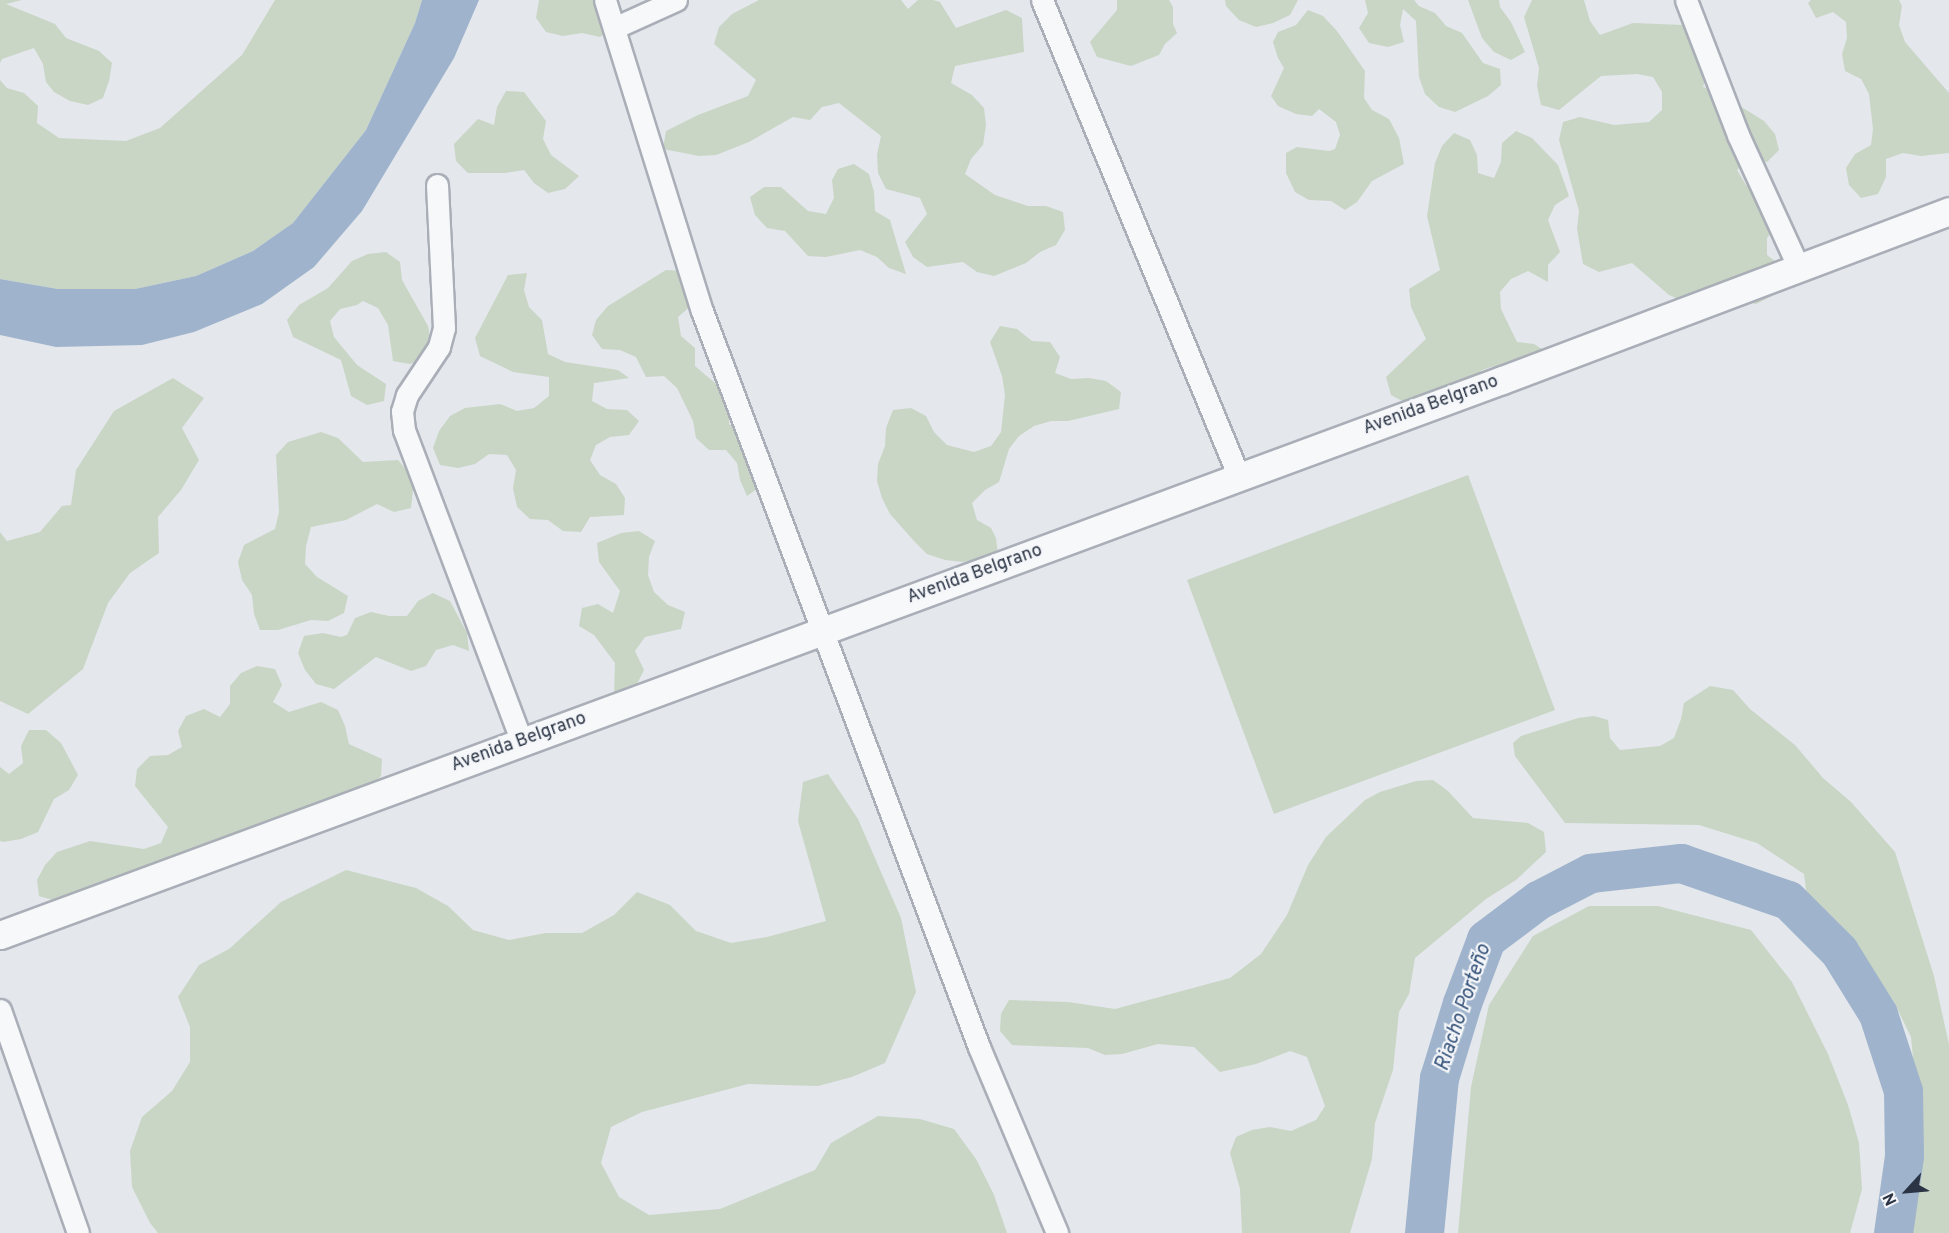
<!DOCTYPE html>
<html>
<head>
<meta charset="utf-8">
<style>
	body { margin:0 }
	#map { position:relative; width:1949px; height:1233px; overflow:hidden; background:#e4e7ec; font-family:Overpass,sans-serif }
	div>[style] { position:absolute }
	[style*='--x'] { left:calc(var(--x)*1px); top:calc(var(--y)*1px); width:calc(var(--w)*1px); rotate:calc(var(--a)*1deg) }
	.green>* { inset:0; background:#c9d6c5 }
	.water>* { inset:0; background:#9fb4cc }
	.river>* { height:39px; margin:-19.5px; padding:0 19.5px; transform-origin:19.5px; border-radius:19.5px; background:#9fb4cc }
	.roads { filter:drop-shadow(2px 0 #a9aeb7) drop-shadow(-2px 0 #a9aeb7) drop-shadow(0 2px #a9aeb7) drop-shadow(0 -2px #a9aeb7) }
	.minor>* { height:21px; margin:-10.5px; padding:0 10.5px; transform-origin:10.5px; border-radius:10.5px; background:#f7f8fa }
	.tertiary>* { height:27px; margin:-13.5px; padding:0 13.5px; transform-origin:13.5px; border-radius:13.5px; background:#f7f8fa }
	span { translate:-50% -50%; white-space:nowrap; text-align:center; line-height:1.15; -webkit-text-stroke:4.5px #f4f6f9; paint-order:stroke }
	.street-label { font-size:18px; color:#2b3445 }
	.water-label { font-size:20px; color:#34527a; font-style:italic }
	.north { position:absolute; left:1877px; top:1161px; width:60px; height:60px; -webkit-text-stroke:4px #f4f6f9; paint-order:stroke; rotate:244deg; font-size:16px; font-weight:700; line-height:24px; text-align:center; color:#2b3445 }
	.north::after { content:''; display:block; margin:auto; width:21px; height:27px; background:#2b3445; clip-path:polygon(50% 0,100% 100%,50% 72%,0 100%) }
</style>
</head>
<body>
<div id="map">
	<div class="green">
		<i style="clip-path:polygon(0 0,22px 0,6px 4px,55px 24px,66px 38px,99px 51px,112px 63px,109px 81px,103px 98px,88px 105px,70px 101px,54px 92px,46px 82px,43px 64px,34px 48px,2px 59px,0 63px)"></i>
		<i style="clip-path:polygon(275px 0,422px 0,415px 23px,366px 130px,293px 223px,253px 251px,196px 276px,135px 289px,58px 289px,0 279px,0 80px,7px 88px,24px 93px,38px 106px,37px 123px,59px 138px,126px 141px,160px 128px,242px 55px)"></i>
		<i style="clip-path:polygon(539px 0,596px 0,614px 28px,600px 37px,582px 33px,563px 36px,546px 32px,536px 18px)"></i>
		<i style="clip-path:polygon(759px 0,901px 0,908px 9px,918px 0,933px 0,940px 2px,956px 28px,1006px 10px,1022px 18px,1024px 52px,955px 66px,951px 83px,972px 95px,984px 108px,986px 125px,983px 145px,971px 159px,965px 174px,995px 195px,1028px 206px,1046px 206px,1063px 212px,1065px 230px,1056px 245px,1040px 252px,1026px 263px,994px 276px,977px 272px,963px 262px,927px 267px,913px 257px,905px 242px,927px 214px,920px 198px,886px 189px,878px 173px,877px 155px,881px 136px,839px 103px,822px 107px,810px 120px,793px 117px,749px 142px,716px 155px,699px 156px,663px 149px,666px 131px,698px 115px,748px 96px,756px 80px,714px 44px,719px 27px,732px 14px)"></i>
		<i style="clip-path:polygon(1117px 0,1169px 0,1173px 7px,1173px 24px,1177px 33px,1165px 44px,1159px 55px,1131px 66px,1097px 57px,1090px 42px,1117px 10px)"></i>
		<i style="clip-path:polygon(1225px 0,1298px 0,1290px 15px,1273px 23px,1256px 27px,1239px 20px,1226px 6px)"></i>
		<i style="clip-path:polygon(1365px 0,1414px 0,1419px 6px,1435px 13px,1446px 26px,1462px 33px,1483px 63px,1500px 69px,1501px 85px,1488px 96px,1455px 112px,1439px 107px,1425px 94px,1419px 77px,1416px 21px,1403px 9px,1400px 25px,1404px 42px,1388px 47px,1369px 43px,1359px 28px,1368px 13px)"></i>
		<i style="clip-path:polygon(1468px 0,1499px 0,1500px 7px,1511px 22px,1525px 52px,1511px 60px,1494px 52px,1482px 38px)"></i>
		<i style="clip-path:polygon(1532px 0,1584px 0,1590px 21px,1600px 35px,1633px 23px,1684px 25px,1708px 70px,1703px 87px,1719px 93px,1764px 121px,1775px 134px,1779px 150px,1767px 162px,1749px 158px,1737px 170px,1746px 185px,1760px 195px,1778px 224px,1767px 238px,1767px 255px,1780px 265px,1781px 283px,1772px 296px,1756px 304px,1720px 293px,1686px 302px,1669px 295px,1632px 263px,1599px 272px,1583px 264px,1577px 229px,1579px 211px,1559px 140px,1563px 122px,1580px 117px,1614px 125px,1649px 122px,1662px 110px,1662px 92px,1653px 77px,1637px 74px,1601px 76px,1559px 110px,1541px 105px,1537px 86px,1539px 68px,1524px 17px)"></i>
		<i style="clip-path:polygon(1811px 0,1899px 0,1902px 6px,1899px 25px,1905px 42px,1949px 93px,1949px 153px,1921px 156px,1903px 153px,1886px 159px,1886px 177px,1878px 194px,1861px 198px,1849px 185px,1846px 168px,1855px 154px,1871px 145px,1873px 129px,1869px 94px,1861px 79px,1845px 71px,1842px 54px,1847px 38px,1846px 22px,1833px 12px,1816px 18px,1808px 3px)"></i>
		<i style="clip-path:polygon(1308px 10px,1323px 16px,1337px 31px,1365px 71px,1364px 98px,1372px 110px,1389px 119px,1399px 138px,1404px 164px,1372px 181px,1357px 202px,1345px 210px,1331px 201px,1309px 200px,1295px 192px,1286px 173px,1286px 153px,1297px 147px,1329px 151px,1335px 149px,1340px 135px,1336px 122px,1319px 109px,1312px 116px,1296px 114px,1278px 106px,1271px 96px,1284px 68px,1278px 58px,1273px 42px,1278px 32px,1296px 25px)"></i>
		<i style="clip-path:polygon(506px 91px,524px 92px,546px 121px,543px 139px,551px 155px,579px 176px,565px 189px,548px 193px,534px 183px,524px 170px,505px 173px,468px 173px,456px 161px,454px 144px,478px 119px,494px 125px,497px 107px)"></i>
		<i style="clip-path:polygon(1516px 131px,1532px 138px,1558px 165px,1569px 196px,1555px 205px,1548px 220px,1560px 252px,1548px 265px,1548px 282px,1528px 271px,1511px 279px,1500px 292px,1501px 309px,1517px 342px,1534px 344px,1548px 353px,1534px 362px,1498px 365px,1482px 370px,1457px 393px,1406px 403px,1391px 395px,1386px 377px,1426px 339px,1411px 307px,1409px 289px,1440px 270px,1427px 216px,1435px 163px,1442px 146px,1454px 133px,1470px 140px,1477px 155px,1478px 173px,1494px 178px,1501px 162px,1502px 143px)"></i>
		<i style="clip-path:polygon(854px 164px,869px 174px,874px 192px,875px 211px,890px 220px,906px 274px,889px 268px,877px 257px,860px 250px,826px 257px,808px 256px,785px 231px,767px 228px,755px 215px,750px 197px,764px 187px,781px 187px,808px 211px,826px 214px,834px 198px,832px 180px,838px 169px)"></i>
		<i style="clip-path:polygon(386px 252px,400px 262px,402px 280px,428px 326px,431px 343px,426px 359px,410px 364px,393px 361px,388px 325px,378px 308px,363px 301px,357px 305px,340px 309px,330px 321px,334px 337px,357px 365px,386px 384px,384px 401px,367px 405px,351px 396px,341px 360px,293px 337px,287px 320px,299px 305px,328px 288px,352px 261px,368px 254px)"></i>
		<i style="clip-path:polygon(666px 270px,684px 271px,692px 305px,678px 317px,681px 336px,695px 348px,695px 366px,722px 389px,730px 406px,729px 424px,744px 435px,761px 486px,747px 496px,740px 480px,737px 463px,726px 450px,709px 450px,696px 438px,693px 421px,677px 388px,664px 376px,646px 377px,636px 357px,620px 350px,602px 349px,592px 335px,596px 320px,608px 306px)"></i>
		<i style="clip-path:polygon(527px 273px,524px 290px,529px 307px,542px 320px,548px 354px,565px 362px,618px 370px,629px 378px,594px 383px,592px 401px,607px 409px,627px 410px,639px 421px,629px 435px,610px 437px,596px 445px,590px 460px,600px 475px,616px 484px,625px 498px,624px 515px,590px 517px,581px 532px,563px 531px,548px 520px,530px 519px,517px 507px,513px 488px,516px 470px,507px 455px,489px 454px,475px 464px,458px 468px,440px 465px,433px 448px,439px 431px,450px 416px,465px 408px,500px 404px,517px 411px,534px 408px,549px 396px,549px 377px,513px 372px,480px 356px,475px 338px,508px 275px)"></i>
		<i style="clip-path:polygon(1000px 326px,1017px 329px,1032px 341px,1050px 342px,1060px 357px,1055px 373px,1071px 379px,1089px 378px,1106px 381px,1121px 392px,1119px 409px,1068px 421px,1051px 421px,1034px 426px,1019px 436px,1009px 449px,999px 482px,985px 490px,972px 503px,977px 520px,991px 528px,996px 538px,998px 555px,963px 562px,945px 560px,927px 554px,914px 541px,890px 514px,882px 498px,877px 481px,878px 464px,885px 446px,886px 428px,893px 410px,911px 408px,926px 416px,934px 432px,947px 445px,974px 452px,991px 446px,1001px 432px,1005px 395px,1002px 376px,990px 342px)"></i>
		<i style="clip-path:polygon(173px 378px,204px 398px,182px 428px,199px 460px,181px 490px,158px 517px,159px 553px,130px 573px,108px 603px,83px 669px,28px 714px,0 701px,0 532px,7px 541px,40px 532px,62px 506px,71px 505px,76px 470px,114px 411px)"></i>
		<i style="clip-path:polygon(321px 432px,338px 438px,363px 462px,398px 460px,409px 473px,413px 490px,411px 508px,394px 512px,377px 504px,346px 520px,311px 527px,306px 546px,305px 564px,317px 577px,348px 596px,344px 613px,328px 621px,311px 620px,278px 630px,260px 630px,254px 614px,252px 595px,242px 580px,238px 562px,244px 545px,275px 529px,279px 512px,276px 455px,288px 442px)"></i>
		<i style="clip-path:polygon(1468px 475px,1555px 710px,1274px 814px,1187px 580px)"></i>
		<i style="clip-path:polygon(639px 531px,655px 541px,649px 557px,648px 575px,654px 592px,668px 605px,685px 612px,681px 629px,645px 637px,635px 651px,644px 670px,636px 686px,614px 698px,615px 663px,594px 635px,579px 626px,582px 608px,598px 604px,613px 613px,620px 591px,599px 562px,597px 543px,621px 533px)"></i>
		<i style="clip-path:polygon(433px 593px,450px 601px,467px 633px,469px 651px,453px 645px,436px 650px,426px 666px,411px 671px,376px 657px,334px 689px,316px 684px,305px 670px,298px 653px,304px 636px,323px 633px,341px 637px,347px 635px,355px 618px,371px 612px,389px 616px,407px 616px,418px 601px)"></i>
		<i style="clip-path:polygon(257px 666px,275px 669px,282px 685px,273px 702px,289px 712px,321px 702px,338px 710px,345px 726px,349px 744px,382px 759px,381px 776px,367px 789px,56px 901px,39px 896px,37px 880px,45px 865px,57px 852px,90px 841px,144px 849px,161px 843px,168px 827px,135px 786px,137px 769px,150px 756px,168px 755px,182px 747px,178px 731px,186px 716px,204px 709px,220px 717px,230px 704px,230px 686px,241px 673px)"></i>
		<i style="clip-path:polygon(1710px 686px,1733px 690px,1750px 709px,1795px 745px,1823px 778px,1851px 802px,1895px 852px,1934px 976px,1949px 1045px,1949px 1233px,1907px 1233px,1922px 1151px,1911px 1037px,1893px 1000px,1813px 910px,1807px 897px,1804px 874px,1757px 843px,1699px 825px,1565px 823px,1515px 756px,1513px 743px,1521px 736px,1578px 718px,1594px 716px,1608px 720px,1610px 738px,1620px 750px,1660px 746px,1674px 738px,1681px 719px,1684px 703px)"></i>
		<i style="clip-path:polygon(29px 730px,46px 730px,61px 743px,78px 775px,69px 790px,54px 799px,38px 832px,21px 839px,3px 842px,0 841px,0 767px,9px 774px,23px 763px,21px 746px)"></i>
		<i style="clip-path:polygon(828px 774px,858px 819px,901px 918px,916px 992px,885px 1063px,852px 1077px,818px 1086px,748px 1084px,642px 1112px,611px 1127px,601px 1163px,619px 1197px,649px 1215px,720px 1209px,815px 1170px,831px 1143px,878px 1116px,920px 1119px,954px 1129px,976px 1159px,994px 1195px,1007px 1233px,158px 1233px,150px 1223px,132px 1187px,130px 1151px,142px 1117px,172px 1091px,190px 1062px,190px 1027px,178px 997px,199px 965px,229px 949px,281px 902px,346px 870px,416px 888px,448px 906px,473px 930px,509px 940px,546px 933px,582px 933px,614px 915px,637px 892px,670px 905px,696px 931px,731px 943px,767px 937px,826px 921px,798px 821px,803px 782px)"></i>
		<i style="clip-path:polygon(1433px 780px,1448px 791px,1473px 818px,1528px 823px,1544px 832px,1546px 852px,1516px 880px,1486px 899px,1415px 958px,1409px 994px,1399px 1012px,1393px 1070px,1375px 1123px,1372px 1159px,1350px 1233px,1242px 1233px,1240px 1189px,1230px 1153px,1236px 1137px,1252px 1130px,1270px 1127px,1291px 1131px,1316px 1120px,1325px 1106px,1307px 1057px,1290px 1051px,1256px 1064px,1220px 1072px,1194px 1047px,1158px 1044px,1122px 1054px,1105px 1055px,1088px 1048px,1012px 1045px,1000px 1031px,1001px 1014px,1009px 1000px,1068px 1002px,1115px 1009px,1230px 978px,1261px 954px,1287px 915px,1308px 865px,1326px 837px,1365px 800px,1380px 792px,1416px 781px)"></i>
		<i style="clip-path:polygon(1589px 906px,1658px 906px,1751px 930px,1792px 982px,1828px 1054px,1848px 1105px,1859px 1143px,1862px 1189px,1850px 1233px,1458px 1233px,1471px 1087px,1489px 1005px,1533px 936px)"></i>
	</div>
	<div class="water">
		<i style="clip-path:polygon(422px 0,479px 0,454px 58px,362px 211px,314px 267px,262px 304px,194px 332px,142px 345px,56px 347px,0 335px,0 279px,58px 289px,135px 289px,196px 276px,253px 251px,293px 223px,366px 130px,415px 23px)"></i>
	</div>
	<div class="river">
		<i style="--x:1424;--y:1233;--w:156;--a:-84.5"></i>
		<i style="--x:1439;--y:1078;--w:78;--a:-73"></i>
		<i style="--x:1462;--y:1003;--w:68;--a:-69.4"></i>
		<i style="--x:1486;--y:939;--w:65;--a:-36.9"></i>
		<i style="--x:1538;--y:900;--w:59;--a:-27.4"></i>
		<i style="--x:1590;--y:873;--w:92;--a:-6.3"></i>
		<i style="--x:1681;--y:863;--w:113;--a:19.1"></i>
		<i style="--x:1788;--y:900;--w:72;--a:45"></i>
		<i style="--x:1839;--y:951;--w:74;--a:58.2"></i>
		<i style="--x:1878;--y:1014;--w:81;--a:72"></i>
		<i style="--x:1903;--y:1091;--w:65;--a:89.1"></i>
		<i style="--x:1904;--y:1156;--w:78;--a:98.1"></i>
	</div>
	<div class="roads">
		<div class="minor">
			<i style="--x:605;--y:0;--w:326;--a:72.7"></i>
			<i style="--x:702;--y:311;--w:786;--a:69.38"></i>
			<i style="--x:979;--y:1047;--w:202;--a:67.2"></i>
			<i style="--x:1042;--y:0;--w:516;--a:67.56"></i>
			<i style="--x:1686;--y:0;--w:145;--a:68.9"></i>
			<i style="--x:1738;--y:135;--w:146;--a:65.4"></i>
			<i style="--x:614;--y:28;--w:68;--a:-24.3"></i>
			<i style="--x:437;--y:185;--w:143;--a:87.2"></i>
			<i style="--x:444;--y:328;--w:20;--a:105"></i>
			<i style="--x:439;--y:347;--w:58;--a:123.7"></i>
			<i style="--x:407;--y:395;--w:17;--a:107"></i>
			<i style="--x:402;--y:411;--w:19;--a:84"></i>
			<i style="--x:404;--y:430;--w:335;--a:69.3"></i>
			<i style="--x:0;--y:1010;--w:236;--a:70.7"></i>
		</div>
		<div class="tertiary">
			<i style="--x:0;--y:935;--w:1601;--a:-20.28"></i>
			<i style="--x:1502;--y:380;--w:478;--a:-20.7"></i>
		</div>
	</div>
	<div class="street-label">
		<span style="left:1431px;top:406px;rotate:-20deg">Avenida Belgrano</span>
		<span style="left:975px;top:575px;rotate:-20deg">Avenida Belgrano</span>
		<span style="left:519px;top:743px;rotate:-20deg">Avenida Belgrano</span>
	</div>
	<div class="water-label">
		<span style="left:1464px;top:1008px;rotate:-71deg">Riacho Porteño</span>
	</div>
	<div class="north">N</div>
</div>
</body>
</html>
